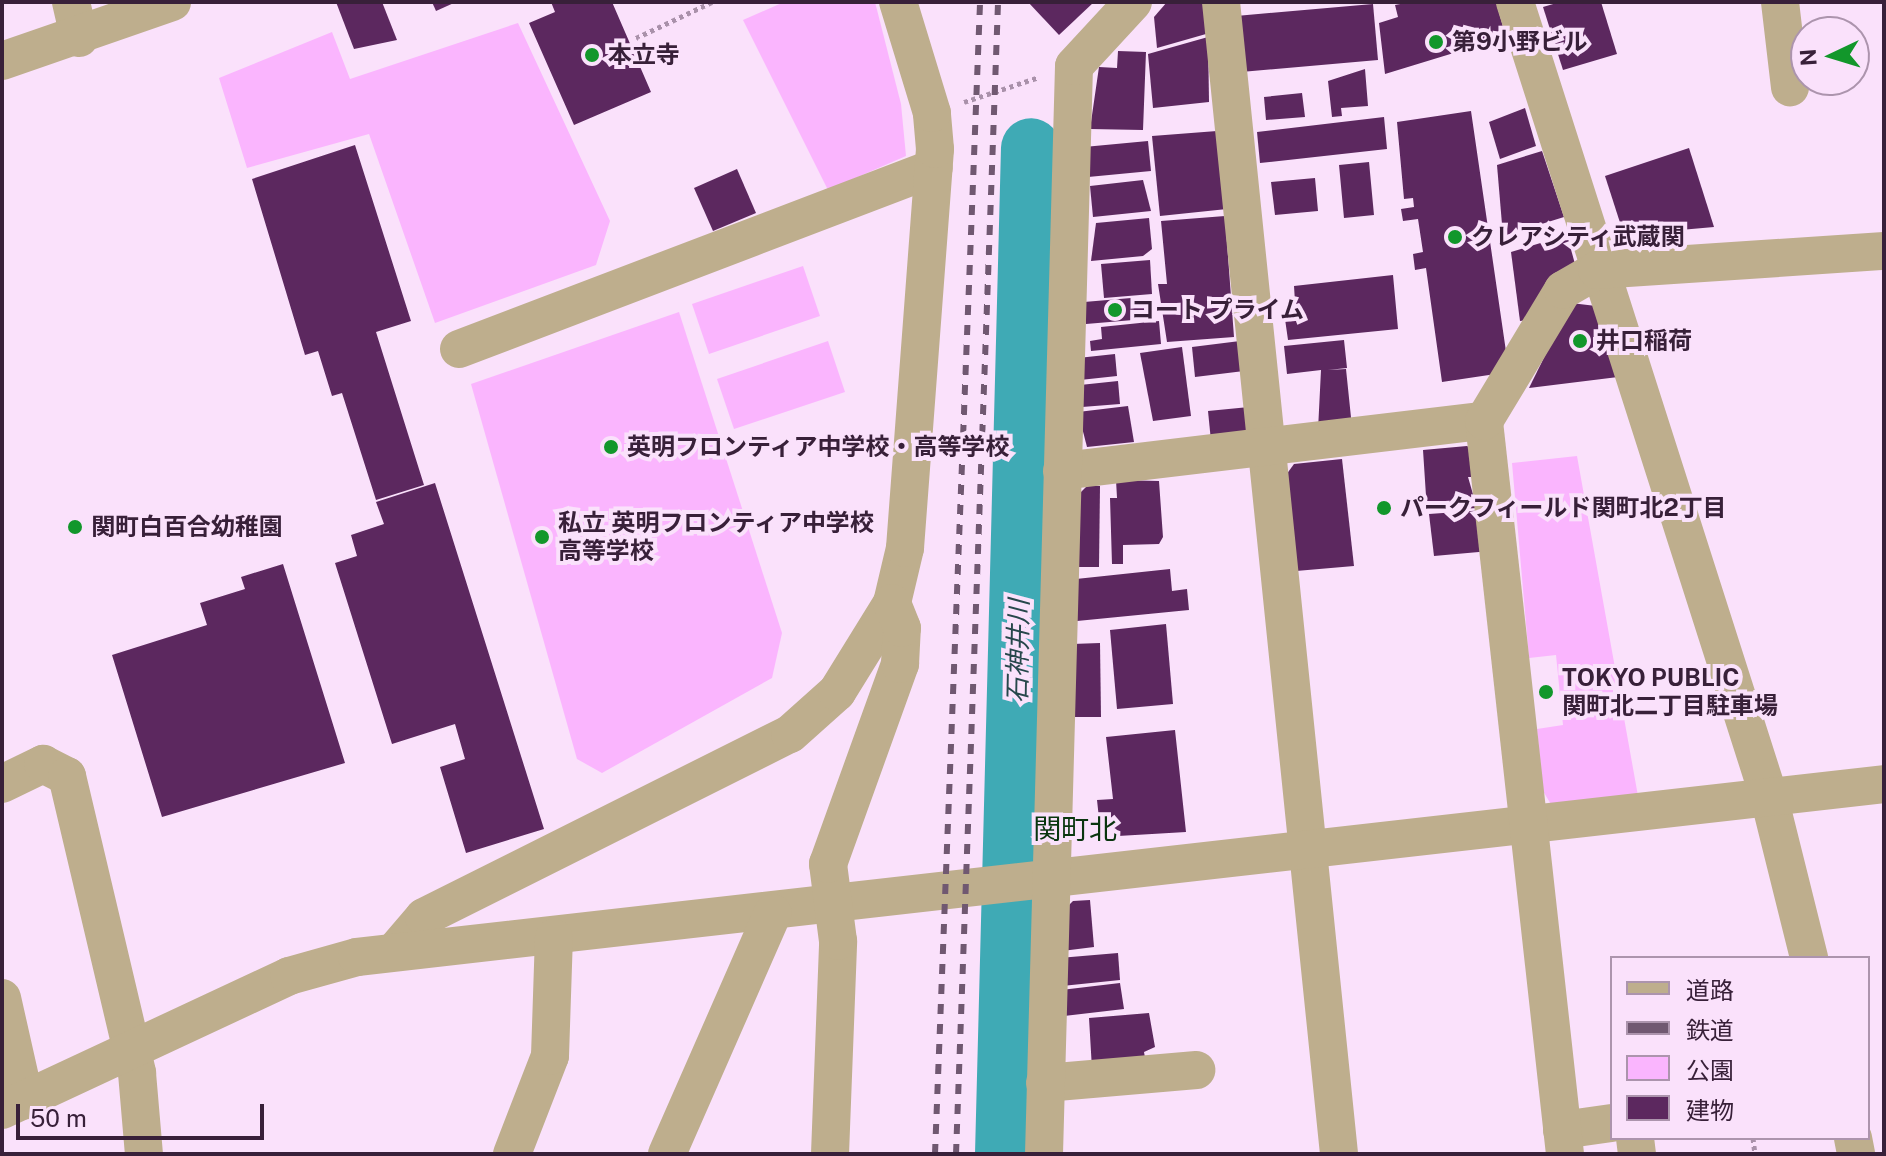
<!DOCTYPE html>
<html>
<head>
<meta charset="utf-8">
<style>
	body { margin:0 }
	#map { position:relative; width:1886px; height:1156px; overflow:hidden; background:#fae1fb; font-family:"Public Sans","Noto Sans JP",sans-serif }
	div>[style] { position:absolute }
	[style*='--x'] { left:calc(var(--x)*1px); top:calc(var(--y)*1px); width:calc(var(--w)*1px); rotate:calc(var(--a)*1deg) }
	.green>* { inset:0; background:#fab5fe }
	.river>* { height:60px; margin:-30px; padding:0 30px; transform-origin:30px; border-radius:30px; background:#3faab5 }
	.building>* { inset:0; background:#5c285f }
	.path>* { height:5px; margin-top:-2.5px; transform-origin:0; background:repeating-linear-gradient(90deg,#a991aa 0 4px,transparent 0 8px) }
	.minor>* { height:38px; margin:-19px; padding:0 19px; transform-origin:19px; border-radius:19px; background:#beae8d }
	.rail>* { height:6px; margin-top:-3px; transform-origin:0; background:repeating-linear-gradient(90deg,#705871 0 10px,transparent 0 20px) }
	.dots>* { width:22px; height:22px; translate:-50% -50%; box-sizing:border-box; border:4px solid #fae1fb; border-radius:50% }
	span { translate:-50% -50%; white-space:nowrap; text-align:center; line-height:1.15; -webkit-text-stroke:8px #fae1fb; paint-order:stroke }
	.poi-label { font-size:24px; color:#382039; font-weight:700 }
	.left { translate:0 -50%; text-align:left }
	.water-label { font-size:26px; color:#27474b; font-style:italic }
	.quarter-label { font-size:28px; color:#09350e }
	.frame { position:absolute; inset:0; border:4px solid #382039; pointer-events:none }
	.legend { position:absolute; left:1610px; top:956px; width:260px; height:184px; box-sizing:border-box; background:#fae1fb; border:2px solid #ac94ad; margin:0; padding:10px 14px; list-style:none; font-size:24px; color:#382039 }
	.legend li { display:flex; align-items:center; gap:16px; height:40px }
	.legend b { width:40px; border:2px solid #ac94ad }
	.north { position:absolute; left:1790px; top:16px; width:80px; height:80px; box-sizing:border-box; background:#fae1fb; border:2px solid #ac94ad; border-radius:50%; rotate:266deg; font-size:22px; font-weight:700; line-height:32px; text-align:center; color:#382039 }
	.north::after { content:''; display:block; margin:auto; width:28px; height:36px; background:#12972b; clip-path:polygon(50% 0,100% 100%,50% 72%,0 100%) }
	.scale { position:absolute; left:16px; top:1104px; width:248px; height:36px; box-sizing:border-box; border:4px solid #382039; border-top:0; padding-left:10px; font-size:24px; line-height:28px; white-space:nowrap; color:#382039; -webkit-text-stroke:6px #fae1fb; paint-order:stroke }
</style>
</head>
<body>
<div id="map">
	<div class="green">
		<i style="clip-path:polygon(784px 2px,875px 2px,901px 104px,906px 156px,828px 190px,743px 20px)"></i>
		<i style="clip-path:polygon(518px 23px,610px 221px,596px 265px,435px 323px,369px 134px,247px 168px,219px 78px,332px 32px,350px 79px)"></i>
		<i style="clip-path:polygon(803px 266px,820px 316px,709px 354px,692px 304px)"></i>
		<i style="clip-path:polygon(679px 312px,782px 633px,772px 678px,602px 773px,577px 759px,471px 384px)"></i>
		<i style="clip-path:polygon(828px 341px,845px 392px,734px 429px,717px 379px)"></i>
		<i style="clip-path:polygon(1577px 456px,1638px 796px,1552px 806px,1543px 791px,1537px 729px,1563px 725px,1556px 655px,1529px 658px,1512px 463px)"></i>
	</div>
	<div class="river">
		<i style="--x:1005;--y:1154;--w:1006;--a:-88.52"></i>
	</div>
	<div class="building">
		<i style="clip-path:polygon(336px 2px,382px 2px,397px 40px,354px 49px)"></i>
		<i style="clip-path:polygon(432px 2px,456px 2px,436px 11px)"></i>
		<i style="clip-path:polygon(551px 2px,612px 2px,651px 92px,574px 125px,529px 23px,555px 12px)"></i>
		<i style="clip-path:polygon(1028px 2px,1094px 2px,1059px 35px)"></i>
		<i style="clip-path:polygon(1167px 2px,1203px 2px,1206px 34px,1157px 48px,1154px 17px)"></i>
		<i style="clip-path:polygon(1411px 2px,1496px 2px,1506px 37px,1385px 74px,1379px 23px,1398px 17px,1395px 5px)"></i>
		<i style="clip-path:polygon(1560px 2px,1601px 2px,1617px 54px,1563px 70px,1543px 7px)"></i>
		<i style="clip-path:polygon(1373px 4px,1378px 60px,1241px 72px,1236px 16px)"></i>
		<i style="clip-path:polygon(1208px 37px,1209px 102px,1153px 108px,1148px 54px)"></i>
		<i style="clip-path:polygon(1118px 51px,1146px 52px,1143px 130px,1090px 129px,1099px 67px,1117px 68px)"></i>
		<i style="clip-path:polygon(1365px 69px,1368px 106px,1341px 108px,1342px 116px,1332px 117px,1328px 81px)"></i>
		<i style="clip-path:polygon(1302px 93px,1305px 117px,1266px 120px,1264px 97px)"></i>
		<i style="clip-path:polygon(1525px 108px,1536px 146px,1500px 159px,1489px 122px)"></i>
		<i style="clip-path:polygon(1471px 111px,1509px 372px,1442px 382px,1426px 268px,1415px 270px,1413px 254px,1423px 252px,1418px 219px,1403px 221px,1401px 209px,1414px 207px,1413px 198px,1404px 199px,1397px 122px)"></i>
		<i style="clip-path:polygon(1384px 117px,1387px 149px,1260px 163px,1257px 132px)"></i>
		<i style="clip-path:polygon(1217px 131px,1227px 209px,1160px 216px,1152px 136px)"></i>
		<i style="clip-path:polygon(1148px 141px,1151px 171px,1088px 177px,1084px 147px)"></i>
		<i style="clip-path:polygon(355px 145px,411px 321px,376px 332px,424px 485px,376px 500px,342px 393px,332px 396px,318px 351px,305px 355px,252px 179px)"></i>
		<i style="clip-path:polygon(1689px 148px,1714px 227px,1624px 235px,1605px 176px)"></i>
		<i style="clip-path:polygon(1542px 151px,1564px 217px,1503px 236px,1497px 165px)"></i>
		<i style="clip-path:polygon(1369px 162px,1374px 215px,1344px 218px,1339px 165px)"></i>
		<i style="clip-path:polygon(737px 169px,756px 213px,713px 231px,694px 188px)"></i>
		<i style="clip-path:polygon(1315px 178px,1318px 211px,1275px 215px,1271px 182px)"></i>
		<i style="clip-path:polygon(1143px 180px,1151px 211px,1093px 217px,1090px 186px)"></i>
		<i style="clip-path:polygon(1225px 216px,1234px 337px,1167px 342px,1158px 284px,1167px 284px,1161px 221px)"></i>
		<i style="clip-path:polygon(1149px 218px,1152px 249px,1143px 256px,1091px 261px,1096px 223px)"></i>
		<i style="clip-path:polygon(1567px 235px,1575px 264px,1535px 319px,1520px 321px,1511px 252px)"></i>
		<i style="clip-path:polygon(1150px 260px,1152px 294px,1104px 298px,1101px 264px)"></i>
		<i style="clip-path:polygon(1393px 275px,1398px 329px,1288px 340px,1284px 312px,1295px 302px,1294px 286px)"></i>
		<i style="clip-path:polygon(1143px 297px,1145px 319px,1086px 324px,1084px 302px)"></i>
		<i style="clip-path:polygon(1571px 303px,1596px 306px,1618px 377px,1529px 388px)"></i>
		<i style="clip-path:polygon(1159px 321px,1161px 344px,1091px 351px,1090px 341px,1102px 339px,1101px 327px)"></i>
		<i style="clip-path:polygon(1344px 340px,1347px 368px,1328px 370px,1346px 369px,1352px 427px,1318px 430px,1321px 370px,1287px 374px,1284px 346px)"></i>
		<i style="clip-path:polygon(1240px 341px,1244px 371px,1195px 377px,1192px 347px)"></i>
		<i style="clip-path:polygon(1182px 347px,1191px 416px,1153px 421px,1140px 353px)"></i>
		<i style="clip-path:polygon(1115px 354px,1117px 376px,1080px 380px,1078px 358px)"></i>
		<i style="clip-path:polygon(1118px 381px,1120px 404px,1082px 407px,1080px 385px)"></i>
		<i style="clip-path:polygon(1128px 406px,1134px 442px,1087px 447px,1078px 412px)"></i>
		<i style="clip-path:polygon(1249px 407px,1251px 424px,1241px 438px,1211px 441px,1208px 411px)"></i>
		<i style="clip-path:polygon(1467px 446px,1481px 454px,1482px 477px,1468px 477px,1477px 508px,1427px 511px,1423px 450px)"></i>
		<i style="clip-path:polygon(1342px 459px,1354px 566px,1296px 571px,1286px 475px,1294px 464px)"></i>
		<i style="clip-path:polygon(1116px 480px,1159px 481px,1163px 537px,1159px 544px,1123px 545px,1123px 564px,1112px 564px,1110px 498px,1117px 498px)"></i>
		<i style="clip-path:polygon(435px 483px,544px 829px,466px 853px,440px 767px,465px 759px,455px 724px,392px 744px,335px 563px,357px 556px,351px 535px,384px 524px,376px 502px)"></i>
		<i style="clip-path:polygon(1088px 485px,1100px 486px,1099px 567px,1075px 567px,1077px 496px)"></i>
		<i style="clip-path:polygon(1485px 510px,1490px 551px,1434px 556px,1429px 514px)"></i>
		<i style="clip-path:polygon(283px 564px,345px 763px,162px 817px,112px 655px,207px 625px,200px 603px,245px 589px,241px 577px)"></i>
		<i style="clip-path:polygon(1170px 569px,1172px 591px,1187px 589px,1189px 610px,1077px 621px,1076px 579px)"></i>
		<i style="clip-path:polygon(1166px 624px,1173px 704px,1117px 709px,1110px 630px)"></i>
		<i style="clip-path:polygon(1100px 643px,1101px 717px,1073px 717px,1072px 644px)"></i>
		<i style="clip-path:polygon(1175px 730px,1186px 832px,1101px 837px,1097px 800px,1113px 799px,1106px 737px)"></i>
		<i style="clip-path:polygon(1090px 900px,1094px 947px,1062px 951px,1062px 912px,1073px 901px)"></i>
		<i style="clip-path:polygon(1118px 953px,1120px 980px,1062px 986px,1059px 958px)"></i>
		<i style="clip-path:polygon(1120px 983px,1124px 1009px,1064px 1016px,1061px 990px)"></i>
		<i style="clip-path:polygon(1149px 1013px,1155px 1047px,1144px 1052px,1146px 1063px,1092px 1069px,1089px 1018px)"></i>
	</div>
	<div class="path">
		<i style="--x:636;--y:38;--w:84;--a:-25.3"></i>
		<i style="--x:964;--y:102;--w:79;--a:-18.4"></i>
		<i style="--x:1753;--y:1138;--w:16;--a:83"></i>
	</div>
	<div class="minor">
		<i style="--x:71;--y:2;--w:37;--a:77"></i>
		<i style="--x:1221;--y:2;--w:1158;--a:84.15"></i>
		<i style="--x:1515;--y:2;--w:835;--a:72.28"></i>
		<i style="--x:1769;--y:797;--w:166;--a:76"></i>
		<i style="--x:1780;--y:2;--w:86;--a:83.3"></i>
		<i style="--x:2;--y:61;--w:180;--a:-19.1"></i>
		<i style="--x:459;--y:349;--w:508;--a:-20.86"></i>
		<i style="--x:1062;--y:471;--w:425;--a:-6.8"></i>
		<i style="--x:2;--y:784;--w:46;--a:-26"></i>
		<i style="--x:43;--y:764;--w:27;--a:27"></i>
		<i style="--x:67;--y:776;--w:305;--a:76.7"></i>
		<i style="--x:137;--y:1073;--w:81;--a:85.1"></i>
		<i style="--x:394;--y:952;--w:46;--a:-49.4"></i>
		<i style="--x:424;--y:917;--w:409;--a:-26.6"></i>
		<i style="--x:790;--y:734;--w:63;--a:-41.8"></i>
		<i style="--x:837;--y:692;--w:105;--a:-58.3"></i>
		<i style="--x:892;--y:603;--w:57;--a:-76.7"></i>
		<i style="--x:905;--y:548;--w:400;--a:-85.7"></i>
		<i style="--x:935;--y:149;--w:36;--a:-95"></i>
		<i style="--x:932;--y:113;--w:116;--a:-107"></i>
		<i style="--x:2;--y:998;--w:105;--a:77.3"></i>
		<i style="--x:1045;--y:1083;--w:152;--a:-4.9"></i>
		<i style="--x:2;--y:1110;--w:317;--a:-25"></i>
		<i style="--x:289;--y:976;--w:71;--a:-15.6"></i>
		<i style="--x:357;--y:957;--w:1537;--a:-6.46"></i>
		<i style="--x:1562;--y:1130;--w:50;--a:-8"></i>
		<i style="--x:1635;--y:1138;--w:16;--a:83"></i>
		<i style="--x:1853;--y:1138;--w:16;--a:79"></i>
		<i style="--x:512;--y:1154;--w:105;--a:-68.8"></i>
		<i style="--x:550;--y:1056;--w:118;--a:-88.1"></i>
		<i style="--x:667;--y:1154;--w:263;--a:-66.3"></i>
		<i style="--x:830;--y:1154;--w:213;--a:-87.8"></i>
		<i style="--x:838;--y:941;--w:78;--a:-97.4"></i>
		<i style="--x:828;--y:864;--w:213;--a:-70.2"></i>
		<i style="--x:900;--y:664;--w:36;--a:-87"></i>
		<i style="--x:902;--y:628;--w:27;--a:-112"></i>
		<i style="--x:1044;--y:1154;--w:1088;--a:-88.42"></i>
		<i style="--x:1074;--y:66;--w:87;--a:-47.3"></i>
		<i style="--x:1565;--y:1154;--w:737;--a:-96.31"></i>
		<i style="--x:1484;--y:421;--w:153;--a:-58.9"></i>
		<i style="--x:1563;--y:290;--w:39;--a:-30"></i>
		<i style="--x:1597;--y:270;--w:288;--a:-3.8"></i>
	</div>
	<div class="rail">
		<i style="--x:935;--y:1154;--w:1153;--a:-87.76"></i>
		<i style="--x:956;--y:1154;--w:1153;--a:-87.91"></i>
	</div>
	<div class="dots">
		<i style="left:1436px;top:42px;background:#12972b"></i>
		<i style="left:592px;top:55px;background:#12972b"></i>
		<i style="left:1455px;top:237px;background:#12972b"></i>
		<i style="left:1115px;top:310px;background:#12972b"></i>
		<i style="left:1580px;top:341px;background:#12972b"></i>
		<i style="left:611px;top:447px;background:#12972b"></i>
		<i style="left:1384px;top:508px;background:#12972b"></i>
		<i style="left:75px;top:527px;background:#12972b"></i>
		<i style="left:542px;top:537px;background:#12972b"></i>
		<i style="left:1546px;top:692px;background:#12972b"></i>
	</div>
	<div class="poi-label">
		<span class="left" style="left:1452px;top:42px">第9小野ビル</span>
		<span class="left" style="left:608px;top:55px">本立寺</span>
		<span class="left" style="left:1471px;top:237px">クレアシティ武蔵関</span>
		<span class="left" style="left:1131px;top:310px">コート プライム</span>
		<span class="left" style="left:1596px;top:341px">井口稲荷</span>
		<span class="left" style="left:627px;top:447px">英明フロンティア中学校・高等学校</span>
		<span class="left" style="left:1400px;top:508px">パークフィールド関町北2丁目</span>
		<span class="left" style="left:558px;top:537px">私立 英明フロンティア中学校<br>高等学校</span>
		<span class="left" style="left:91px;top:527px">関町白百合幼稚園</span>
		<span class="left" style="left:1562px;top:692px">TOKYO PUBLIC<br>関町北二丁目駐車場</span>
	</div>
	<div class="water-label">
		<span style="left:1018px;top:651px;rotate:-89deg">石神井川</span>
	</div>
	<div class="quarter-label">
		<span style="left:1075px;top:829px">関町北</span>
	</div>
	<div class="frame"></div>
	<ul class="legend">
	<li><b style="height:10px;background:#beae8d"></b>道路</li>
	<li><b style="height:10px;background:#705871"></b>鉄道</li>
	<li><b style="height:22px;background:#fab5fe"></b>公園</li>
	<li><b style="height:22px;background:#5c285f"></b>建物</li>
	</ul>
	<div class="north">N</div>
	<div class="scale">50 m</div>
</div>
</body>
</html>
